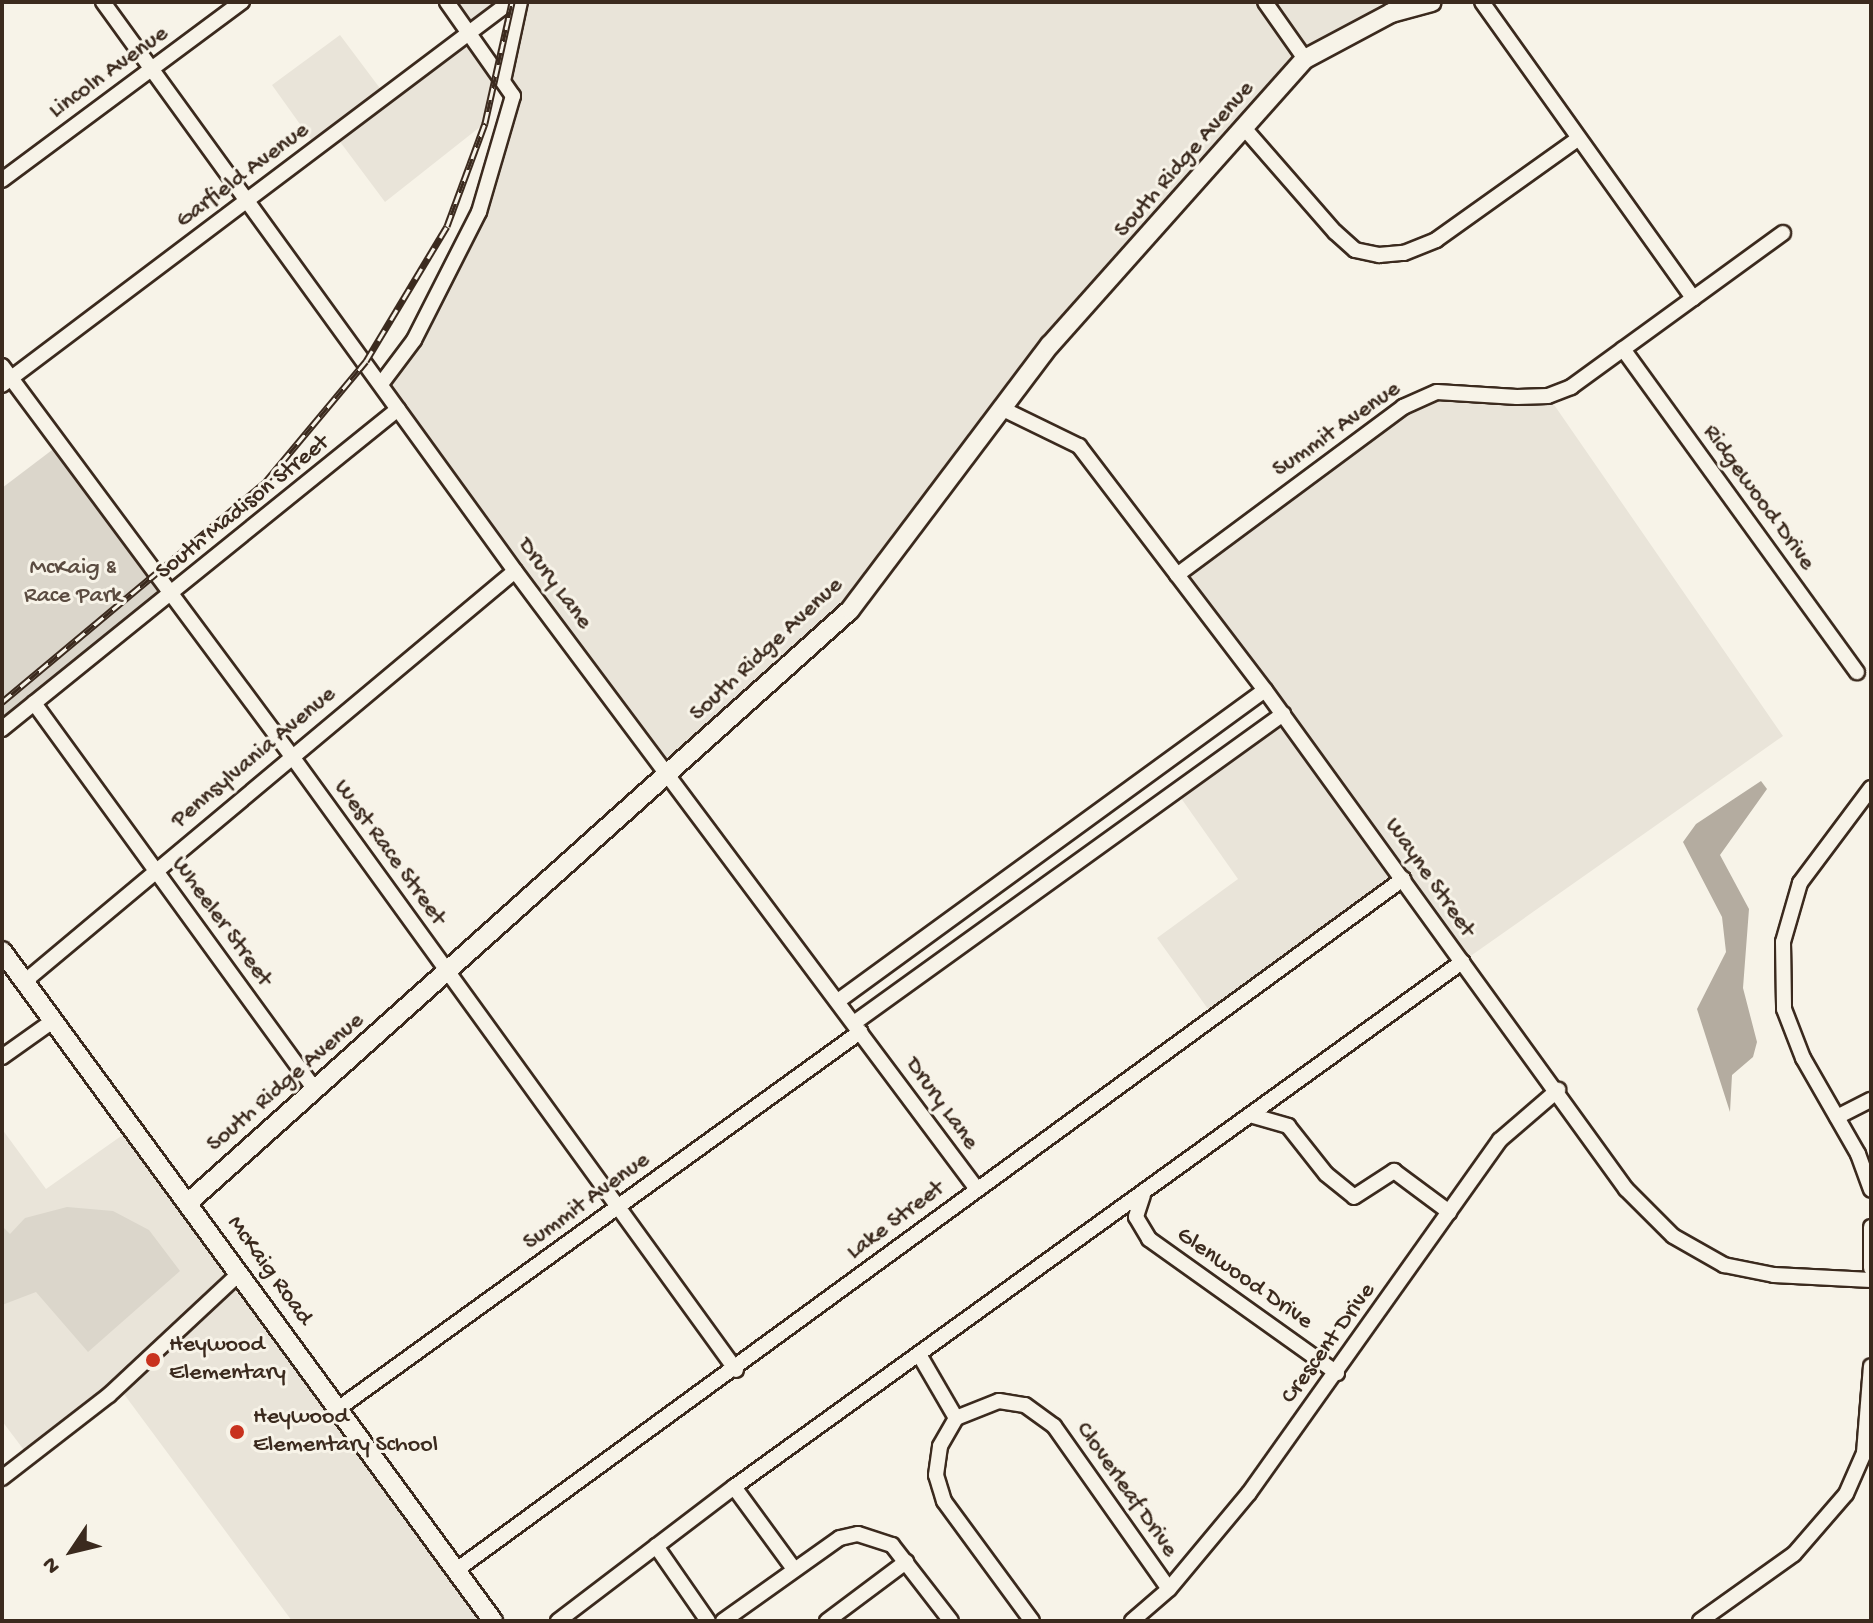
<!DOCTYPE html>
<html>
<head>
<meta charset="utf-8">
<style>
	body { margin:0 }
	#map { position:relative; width:1873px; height:1623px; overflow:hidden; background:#f7f3e8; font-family:"Gochi Hand",sans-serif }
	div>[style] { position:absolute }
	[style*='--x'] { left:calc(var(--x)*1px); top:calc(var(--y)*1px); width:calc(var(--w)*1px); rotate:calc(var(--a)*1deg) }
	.built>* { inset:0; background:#e9e4d9 }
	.green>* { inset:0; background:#dbd6cb }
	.water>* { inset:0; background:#b4aca0 }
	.roads { filter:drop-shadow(2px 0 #3b2a1e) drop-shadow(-2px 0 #3b2a1e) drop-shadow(0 2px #3b2a1e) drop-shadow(0 -2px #3b2a1e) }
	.minor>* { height:14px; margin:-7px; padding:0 7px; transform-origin:7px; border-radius:7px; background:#f7f3e8 }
	.tertiary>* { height:18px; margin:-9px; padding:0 9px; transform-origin:9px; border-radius:9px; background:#f7f3e8 }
	.rail>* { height:7px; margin-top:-3.5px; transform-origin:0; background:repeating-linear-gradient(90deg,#f7f3e8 0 12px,#3b2a1e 0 24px); box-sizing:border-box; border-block:2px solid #3b2a1e }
	.dots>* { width:22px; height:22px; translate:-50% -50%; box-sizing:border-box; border:4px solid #f7f3e8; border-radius:50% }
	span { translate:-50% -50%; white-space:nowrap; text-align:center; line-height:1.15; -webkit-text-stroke:6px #f7f3e8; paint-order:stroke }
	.street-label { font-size:24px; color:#3b2a1e }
	.park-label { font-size:24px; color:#5b4c41 }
	.poi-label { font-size:24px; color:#3b2a1e }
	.left { translate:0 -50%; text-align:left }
	.frame { position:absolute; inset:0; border:4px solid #3b2a1e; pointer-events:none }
	.north { position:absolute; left:32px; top:1511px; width:80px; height:80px; -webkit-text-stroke:6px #f7f3e8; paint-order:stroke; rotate:235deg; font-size:22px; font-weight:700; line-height:32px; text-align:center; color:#3b2a1e }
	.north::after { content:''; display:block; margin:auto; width:28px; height:36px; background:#3b2a1e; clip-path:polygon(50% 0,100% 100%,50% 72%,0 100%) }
</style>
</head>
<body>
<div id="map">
	<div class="built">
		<i style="clip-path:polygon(447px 2px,510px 2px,469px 32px,497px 71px,512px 2px,1432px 2px,1305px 59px,1050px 345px,850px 610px,670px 774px,381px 384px,414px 340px,479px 212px,513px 96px,496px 73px,485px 123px,385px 202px,335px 135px,317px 148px,272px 85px,340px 35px,385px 95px,468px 32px)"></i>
		<i style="clip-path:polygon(1437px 392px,1548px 396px,1783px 736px,1462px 962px,1402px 879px,1213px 1016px,1157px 938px,1238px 879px,1176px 791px,1283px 714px,1177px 575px,1362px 436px)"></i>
		<i style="clip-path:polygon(134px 1127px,493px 1621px,292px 1621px,118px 1386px,30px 1458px,2px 1421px,2px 1129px,46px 1189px)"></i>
	</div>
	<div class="green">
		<i style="clip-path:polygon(60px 444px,170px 597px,2px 730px,2px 488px)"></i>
		<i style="clip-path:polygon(67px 1207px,113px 1211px,149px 1230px,180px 1271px,88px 1352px,36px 1292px,2px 1305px,2px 1226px,10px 1234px,25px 1218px)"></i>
	</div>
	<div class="water">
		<i style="clip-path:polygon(1761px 781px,1767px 789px,1720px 855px,1749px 909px,1743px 988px,1757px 1042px,1753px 1057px,1732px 1075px,1730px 1112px,1697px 1009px,1726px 952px,1722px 917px,1683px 842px,1696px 824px)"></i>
	</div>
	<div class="roads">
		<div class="minor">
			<i style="--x:103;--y:2;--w:702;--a:54.09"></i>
			<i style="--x:515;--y:571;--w:770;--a:53.23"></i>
			<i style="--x:1265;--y:2;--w:70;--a:54.9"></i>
			<i style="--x:1482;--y:2;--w:364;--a:54.5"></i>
			<i style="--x:503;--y:81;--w:81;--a:-77.9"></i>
			<i style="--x:1245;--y:129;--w:137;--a:48.9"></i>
			<i style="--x:1335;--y:232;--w:27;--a:42"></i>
			<i style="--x:1355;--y:250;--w:25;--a:12"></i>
			<i style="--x:1379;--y:255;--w:25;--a:-5"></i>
			<i style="--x:1404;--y:253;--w:35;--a:-22"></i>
			<i style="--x:1436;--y:240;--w:172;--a:-35.5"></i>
			<i style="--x:2;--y:180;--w:299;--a:-36.6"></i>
			<i style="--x:1623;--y:349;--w:399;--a:54.1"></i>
			<i style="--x:2;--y:366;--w:485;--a:53.4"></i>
			<i style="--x:291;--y:755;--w:759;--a:54.11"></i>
			<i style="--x:381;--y:384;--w:55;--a:-53.1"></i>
			<i style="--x:414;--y:340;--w:144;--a:-63.1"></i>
			<i style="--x:479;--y:212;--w:121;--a:-73.7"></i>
			<i style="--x:513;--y:96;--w:115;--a:-125.1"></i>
			<i style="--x:2;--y:385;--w:636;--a:-37.01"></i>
			<i style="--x:1001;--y:408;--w:87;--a:26"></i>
			<i style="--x:1079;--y:446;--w:307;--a:52.7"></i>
			<i style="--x:1265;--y:690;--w:616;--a:54.12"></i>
			<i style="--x:1626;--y:1189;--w:66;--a:45"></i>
			<i style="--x:1673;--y:1236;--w:59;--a:29.6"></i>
			<i style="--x:1724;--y:1265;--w:51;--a:11.3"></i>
			<i style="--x:1774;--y:1275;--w:97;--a:3"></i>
			<i style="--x:1177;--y:575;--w:282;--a:-36.6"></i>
			<i style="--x:1403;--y:407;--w:37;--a:-24"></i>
			<i style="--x:1437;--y:392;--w:80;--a:3.6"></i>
			<i style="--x:1517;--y:397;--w:31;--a:-2"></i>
			<i style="--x:1548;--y:396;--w:25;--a:-21"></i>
			<i style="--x:1571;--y:387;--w:262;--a:-36"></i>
			<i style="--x:34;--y:703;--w:477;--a:54"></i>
			<i style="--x:2;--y:729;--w:509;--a:-38.94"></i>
			<i style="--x:1871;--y:788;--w:119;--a:126.8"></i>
			<i style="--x:1800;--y:883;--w:61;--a:106.1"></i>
			<i style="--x:1783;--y:942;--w:67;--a:89.1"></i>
			<i style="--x:1784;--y:1009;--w:53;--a:68.8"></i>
			<i style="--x:1803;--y:1058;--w:111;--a:60.2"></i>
			<i style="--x:1858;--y:1154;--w:38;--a:70"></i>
			<i style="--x:24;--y:982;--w:640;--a:-39.93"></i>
			<i style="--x:838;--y:1001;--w:528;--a:-36.07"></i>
			<i style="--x:854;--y:1023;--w:529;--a:-35.76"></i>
			<i style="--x:2;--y:1057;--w:64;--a:-35.4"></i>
			<i style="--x:1250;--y:1115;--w:40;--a:16"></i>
			<i style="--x:1288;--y:1126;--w:61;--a:51.6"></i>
			<i style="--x:1326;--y:1174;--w:36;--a:39"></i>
			<i style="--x:1354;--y:1197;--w:48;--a:-33"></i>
			<i style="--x:1394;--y:1171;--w:69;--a:36.7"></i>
			<i style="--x:1837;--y:1117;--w:38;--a:-27"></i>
			<i style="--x:1143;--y:1195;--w:23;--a:108"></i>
			<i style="--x:1136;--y:1217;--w:26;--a:59"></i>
			<i style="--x:1149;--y:1239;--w:231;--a:35.5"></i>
			<i style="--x:1871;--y:1227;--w:41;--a:90"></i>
			<i style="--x:920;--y:1356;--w:72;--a:59.9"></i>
			<i style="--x:339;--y:1408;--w:643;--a:-35.82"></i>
			<i style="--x:2;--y:1478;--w:135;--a:-37.8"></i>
			<i style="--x:109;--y:1395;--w:179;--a:-43"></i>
			<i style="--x:734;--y:1487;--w:102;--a:53.8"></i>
			<i style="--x:656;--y:1546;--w:91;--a:55.3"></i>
			<i style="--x:455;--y:1571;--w:1174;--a:-36.13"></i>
			<i style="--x:558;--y:1621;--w:221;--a:-37.3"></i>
			<i style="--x:734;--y:1487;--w:898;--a:-35.8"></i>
			<i style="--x:723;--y:1621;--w:143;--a:-35.4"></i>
			<i style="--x:840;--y:1538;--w:18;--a:-13"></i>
			<i style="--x:858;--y:1534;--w:36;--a:18"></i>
			<i style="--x:892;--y:1545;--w:96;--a:52.2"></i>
			<i style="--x:827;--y:1621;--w:99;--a:-36.8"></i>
			<i style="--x:1032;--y:1621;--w:149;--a:-126.3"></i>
			<i style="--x:944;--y:1501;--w:27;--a:-107"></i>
			<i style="--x:936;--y:1475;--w:29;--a:-82"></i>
			<i style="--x:940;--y:1446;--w:32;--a:-60"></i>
			<i style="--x:956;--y:1418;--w:46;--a:-21.6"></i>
			<i style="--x:999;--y:1401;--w:26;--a:9"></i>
			<i style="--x:1025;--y:1405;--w:36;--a:36"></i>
			<i style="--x:1054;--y:1426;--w:199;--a:54.8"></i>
			<i style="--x:1132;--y:1621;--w:49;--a:-40.9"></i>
			<i style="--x:1169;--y:1589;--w:125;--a:-50.2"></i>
			<i style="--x:1249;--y:1493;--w:433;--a:-54.6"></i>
			<i style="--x:1500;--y:1140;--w:77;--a:-40.8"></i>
			<i style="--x:1700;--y:1621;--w:115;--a:-35.5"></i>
			<i style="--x:1794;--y:1554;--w:79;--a:-49.1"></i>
			<i style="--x:1846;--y:1494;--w:45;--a:-66.3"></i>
			<i style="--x:1864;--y:1453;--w:87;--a:-85.4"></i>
		</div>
		<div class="tertiary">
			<i style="--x:2;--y:951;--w:831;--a:53.76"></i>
			<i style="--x:189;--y:1202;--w:887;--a:-41.85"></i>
			<i style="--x:850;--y:610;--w:332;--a:-53"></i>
			<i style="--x:1050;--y:345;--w:383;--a:-48.3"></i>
			<i style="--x:1305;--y:59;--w:98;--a:-28.1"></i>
			<i style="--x:1391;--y:13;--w:42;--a:-15"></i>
		</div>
	</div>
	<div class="rail">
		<i style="--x:2;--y:702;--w:344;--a:-39.9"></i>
		<i style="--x:266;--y:481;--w:156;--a:-50.2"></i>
		<i style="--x:366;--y:361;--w:157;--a:-59"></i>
		<i style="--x:447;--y:226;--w:110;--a:-69.7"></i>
		<i style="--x:485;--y:123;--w:124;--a:-77.4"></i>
	</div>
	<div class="dots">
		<i style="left:153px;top:1360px;background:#c8321e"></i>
		<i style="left:237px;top:1432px;background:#c8321e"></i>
	</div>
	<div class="street-label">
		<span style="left:109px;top:73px;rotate:-36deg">Lincoln Avenue</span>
		<span style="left:1185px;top:160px;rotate:-49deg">South Ridge Avenue</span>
		<span style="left:243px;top:176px;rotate:-37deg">Garfield Avenue</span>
		<span style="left:1337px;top:430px;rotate:-35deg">Summit Avenue</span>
		<span style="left:1758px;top:498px;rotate:54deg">Ridgewood Drive</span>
		<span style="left:243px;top:508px;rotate:-39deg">South Madison Street</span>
		<span style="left:554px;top:584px;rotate:53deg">Drury Lane</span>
		<span style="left:767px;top:650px;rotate:-43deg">South Ridge Avenue</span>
		<span style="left:254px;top:758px;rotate:-40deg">Pennsylvania Avenue</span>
		<span style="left:389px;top:853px;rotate:54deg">West Race Street</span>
		<span style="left:1429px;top:878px;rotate:55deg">Wayne Street</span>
		<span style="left:221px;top:922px;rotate:54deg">Wheeler Street</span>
		<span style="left:286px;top:1083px;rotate:-41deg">South Ridge Avenue</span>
		<span style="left:941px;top:1104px;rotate:54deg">Drury Lane</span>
		<span style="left:587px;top:1202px;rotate:-36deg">Summit Avenue</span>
		<span style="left:896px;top:1221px;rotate:-37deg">Lake Street</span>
		<span style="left:269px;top:1271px;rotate:54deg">McKaig Road</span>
		<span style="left:1244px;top:1279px;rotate:35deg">Glenwood Drive</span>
		<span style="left:1329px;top:1344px;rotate:-54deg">Crescent Drive</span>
		<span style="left:1126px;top:1490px;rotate:55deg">Cloverleaf Drive</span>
	</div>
	<div class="park-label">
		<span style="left:73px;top:583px">McKaig &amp;<br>Race Park</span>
	</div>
	<div class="poi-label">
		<span class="left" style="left:169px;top:1360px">Heywood<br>Elementary</span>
		<span class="left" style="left:253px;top:1432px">Heywood<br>Elementary School</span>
	</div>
	<div class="frame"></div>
	<div class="north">N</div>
</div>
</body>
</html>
